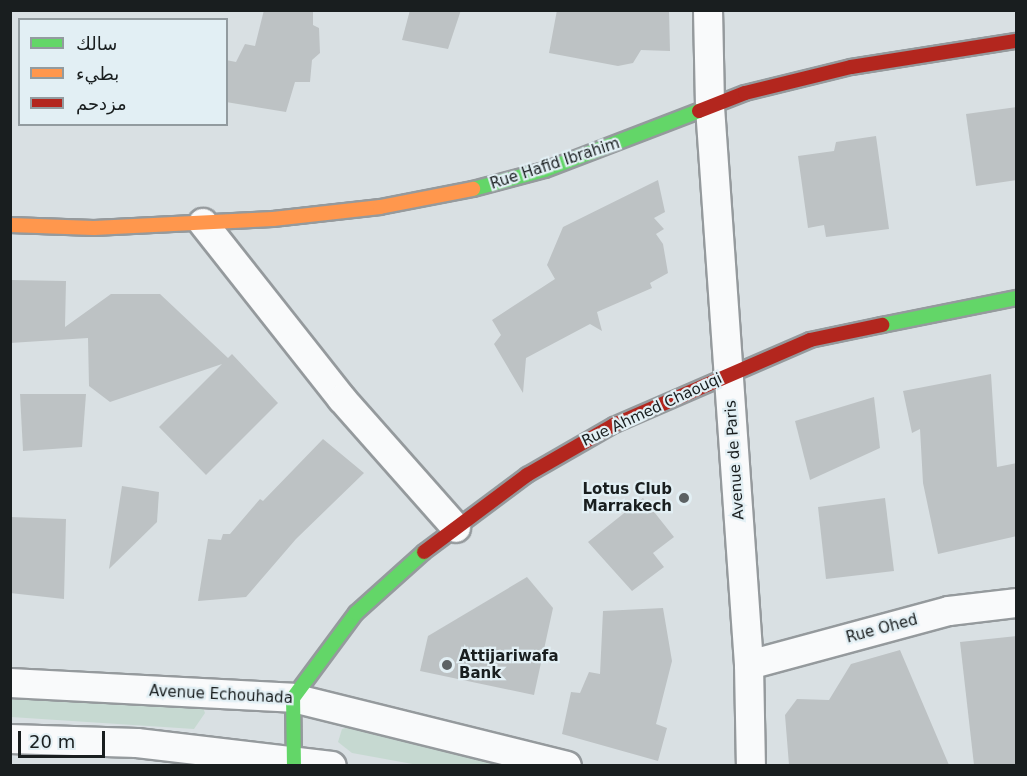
<!DOCTYPE html>
<html>
<head>
<meta charset="utf-8">
<style>
	body { margin:0 }
	#map { position:relative; width:1027px; height:776px; overflow:hidden; background:#d9e0e3; font-family:"DejaVu Sans","Noto Sans Arabic",sans-serif }
	div>[style] { position:absolute }
	[style*='--x'] { left:calc(var(--x)*1px); top:calc(var(--y)*1px); width:calc(var(--w)*1px); rotate:calc(var(--a)*1deg) }
	.green>* { inset:0; background:#c6d9d1 }
	.building>* { inset:0; background:#bdc2c4 }
	.roads { filter:drop-shadow(2px 0 #959a9d) drop-shadow(-2px 0 #959a9d) drop-shadow(0 2px #959a9d) drop-shadow(0 -2px #959a9d) }
	.street>* { height:28px; margin:-14px; padding:0 14px; transform-origin:14px; border-radius:14px; background:#f9fafb }
	.fast>* { height:14px; margin:-7px; padding:0 7px; transform-origin:7px; border-radius:7px; background:#63d668 }
	.slow>* { height:14px; margin:-7px; padding:0 7px; transform-origin:7px; border-radius:7px; background:#ff974d }
	.jam>* { height:14px; margin:-7px; padding:0 7px; transform-origin:7px; border-radius:7px; background:#b3261e }
	.dots>* { width:16px; height:16px; translate:-50% -50%; box-sizing:border-box; border:3px solid #e2eff4; border-radius:50% }
	span { translate:-50% -50%; white-space:nowrap; text-align:center; line-height:1.15; -webkit-text-stroke:4.5px #e2eff4; paint-order:stroke }
	.street-label { font-size:15px; color:#191e1f }
	.poi-label { font-size:15px; color:#191e1f; font-weight:700 }
	.right { translate:-100% -50%; text-align:right }
	.left { translate:0 -50%; text-align:left }
	.frame { position:absolute; inset:0; border:12px solid #191e1f; pointer-events:none }
	.legend { position:absolute; left:18px; top:18px; width:210px; height:108px; box-sizing:border-box; background:#e2eff4; border:2px solid #929b9f; margin:0; padding:8px 10px; list-style:none; font-size:18px; color:#191e1f }
	.legend li { display:flex; align-items:center; gap:12px; height:30px }
	.legend b { width:30px; border:2px solid #929b9f }
	.scale { position:absolute; left:18px; top:731px; width:87px; height:27px; box-sizing:border-box; border:3px solid #191e1f; border-top:0; padding-left:8px; font-size:18px; line-height:21px; white-space:nowrap; color:#191e1f; -webkit-text-stroke:4px #e2eff4; paint-order:stroke }
</style>
</head>
<body>
<div id="map">
	<div class="green">
		<i style="clip-path:polygon(10px 693px,202px 705px,205px 713px,194px 729px,11px 717px)"></i>
		<i style="clip-path:polygon(353px 726px,536px 765px,418px 765px,352px 753px,338px 742px,342px 729px)"></i>
	</div>
	<div class="building">
		<i style="clip-path:polygon(264px 10px,313px 10px,313px 25px,319px 28px,320px 53px,312px 60px,310px 82px,295px 82px,286px 112px,226px 102px,226px 60px,236px 62px,245px 44px,255px 46px)"></i>
		<i style="clip-path:polygon(410px 10px,461px 10px,448px 49px,402px 40px)"></i>
		<i style="clip-path:polygon(557px 10px,669px 10px,670px 51px,641px 50px,633px 63px,618px 66px,549px 53px)"></i>
		<i style="clip-path:polygon(1017px 107px,1017px 180px,976px 186px,966px 114px)"></i>
		<i style="clip-path:polygon(876px 136px,889px 229px,826px 237px,824px 225px,808px 228px,798px 156px,834px 151px,836px 142px)"></i>
		<i style="clip-path:polygon(658px 180px,665px 212px,654px 218px,664px 229px,656px 234px,663px 244px,668px 273px,650px 283px,652px 288px,597px 312px,602px 331px,590px 324px,526px 358px,523px 393px,494px 344px,501px 335px,492px 320px,555px 279px,547px 265px,563px 227px)"></i>
		<i style="clip-path:polygon(10px 280px,66px 281px,65px 327px,111px 294px,160px 294px,228px 358px,232px 354px,278px 403px,206px 475px,159px 427px,222px 364px,110px 402px,89px 386px,88px 338px,10px 343px)"></i>
		<i style="clip-path:polygon(991px 374px,997px 467px,1017px 463px,1017px 536px,938px 554px,923px 483px,920px 429px,912px 433px,903px 391px)"></i>
		<i style="clip-path:polygon(20px 394px,86px 394px,82px 447px,23px 451px)"></i>
		<i style="clip-path:polygon(874px 397px,880px 448px,810px 480px,795px 421px)"></i>
		<i style="clip-path:polygon(323px 439px,364px 473px,296px 539px,246px 597px,198px 601px,208px 539px,221px 540px,223px 534px,230px 534px,260px 499px,263px 501px)"></i>
		<i style="clip-path:polygon(122px 486px,159px 492px,157px 522px,109px 569px)"></i>
		<i style="clip-path:polygon(643px 498px,674px 537px,653px 553px,664px 567px,632px 591px,588px 542px)"></i>
		<i style="clip-path:polygon(885px 498px,894px 571px,826px 579px,818px 507px)"></i>
		<i style="clip-path:polygon(10px 517px,66px 519px,64px 599px,10px 593px)"></i>
		<i style="clip-path:polygon(527px 577px,553px 608px,534px 695px,420px 671px,428px 636px)"></i>
		<i style="clip-path:polygon(663px 608px,672px 661px,656px 724px,667px 728px,658px 761px,562px 734px,571px 692px,580px 693px,589px 672px,600px 674px,603px 611px)"></i>
		<i style="clip-path:polygon(1017px 636px,1017px 765px,974px 765px,960px 642px)"></i>
		<i style="clip-path:polygon(900px 650px,949px 765px,789px 765px,785px 715px,797px 699px,829px 700px,851px 664px)"></i>
	</div>
	<div class="roads">
		<div class="street">
			<i style="--x:708;--y:10;--w:97;--a:88.8"></i>
			<i style="--x:710;--y:107;--w:559;--a:86"></i>
			<i style="--x:749;--y:665;--w:101;--a:88.9"></i>
			<i style="--x:203;--y:223;--w:224;--a:51.7"></i>
			<i style="--x:342;--y:399;--w:172;--a:48.5"></i>
			<i style="--x:749;--y:665;--w:207;--a:-15.1"></i>
			<i style="--x:949;--y:611;--w:67;--a:-6.8"></i>
			<i style="--x:10;--y:683;--w:283;--a:3"></i>
			<i style="--x:293;--y:698;--w:282;--a:13.9"></i>
			<i style="--x:10;--y:739;--w:127;--a:1.8"></i>
			<i style="--x:137;--y:743;--w:196;--a:6.7"></i>
		</div>
		<div class="fast">
			<i style="--x:473;--y:189;--w:74;--a:-14.8"></i>
			<i style="--x:545;--y:170;--w:165;--a:-21"></i>
			<i style="--x:882;--y:325;--w:137;--a:-11.4"></i>
			<i style="--x:294;--y:766;--w:68;--a:-90.8"></i>
			<i style="--x:293;--y:698;--w:106;--a:-53.5"></i>
			<i style="--x:356;--y:613;--w:91;--a:-41.9"></i>
		</div>
		<div class="slow">
			<i style="--x:10;--y:225;--w:84;--a:2"></i>
			<i style="--x:94;--y:228;--w:179;--a:-2.9"></i>
			<i style="--x:273;--y:219;--w:108;--a:-6.4"></i>
			<i style="--x:380;--y:207;--w:95;--a:-11"></i>
		</div>
		<div class="jam">
			<i style="--x:699;--y:111;--w:49;--a:-21.4"></i>
			<i style="--x:745;--y:93;--w:109;--a:-13.8"></i>
			<i style="--x:851;--y:67;--w:167;--a:-9"></i>
			<i style="--x:424;--y:552;--w:129;--a:-36.8"></i>
			<i style="--x:527;--y:475;--w:100;--a:-29.9"></i>
			<i style="--x:614;--y:425;--w:214;--a:-23.4"></i>
			<i style="--x:810;--y:340;--w:74;--a:-11.8"></i>
		</div>
	</div>
	<div class="dots">
		<i style="left:684px;top:498px;background:#5c6264"></i>
		<i style="left:447px;top:665px;background:#5c6264"></i>
	</div>
	<div class="street-label">
		<span style="left:555px;top:164px;rotate:-18deg">Rue Hafid Ibrahim</span>
		<span style="left:652px;top:410px;rotate:-25deg">Rue Ahmed Chaouqi</span>
		<span style="left:735px;top:460px;rotate:-94deg">Avenue de Paris</span>
		<span style="left:882px;top:629px;rotate:-15deg">Rue Ohed</span>
		<span style="left:221px;top:695px;rotate:3deg">Avenue Echouhada</span>
	</div>
	<div class="poi-label">
		<span class="right" style="left:672px;top:498px">Lotus Club<br>Marrakech</span>
		<span class="left" style="left:459px;top:665px">Attijariwafa<br>Bank</span>
	</div>
	<div class="frame"></div>
	<ul class="legend">
	<li><b style="height:8px;background:#63d668"></b>سالك</li>
	<li><b style="height:8px;background:#ff974d"></b>بطيء</li>
	<li><b style="height:8px;background:#b3261e"></b>مزدحم</li>
	</ul>
	<div class="scale">20 m</div>
</div>
</body>
</html>
